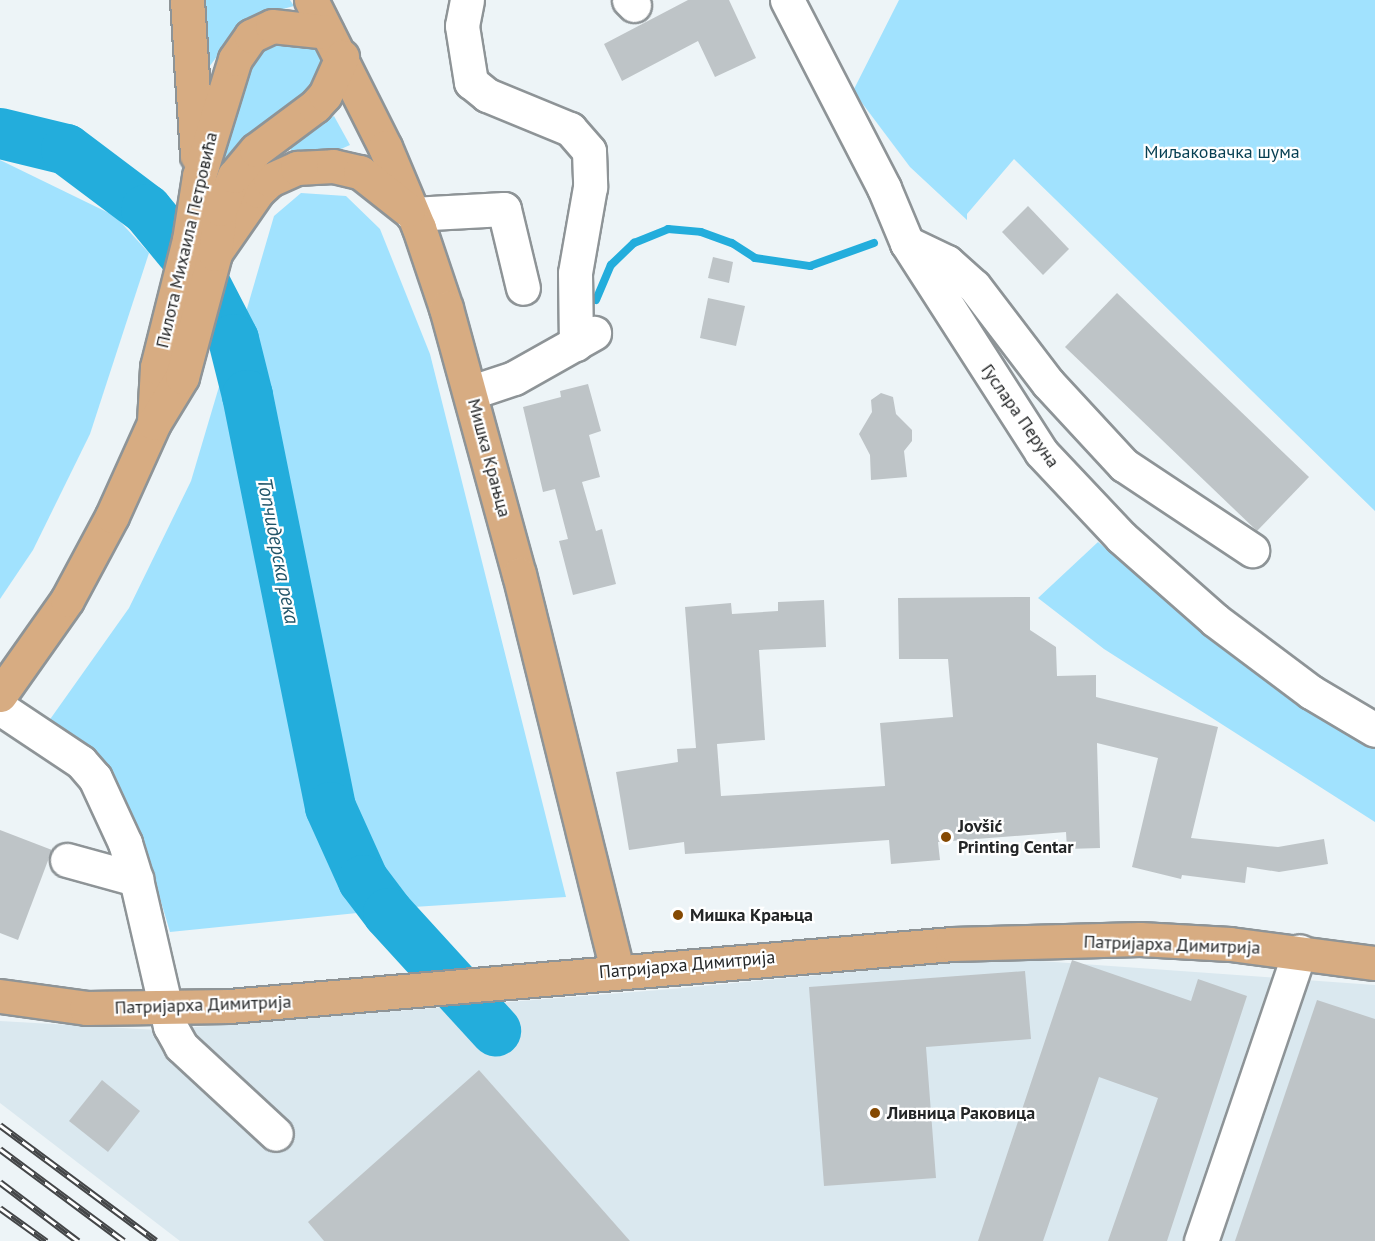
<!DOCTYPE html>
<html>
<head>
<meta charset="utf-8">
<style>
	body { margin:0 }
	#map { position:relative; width:1375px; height:1241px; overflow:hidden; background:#edf4f7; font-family:"PT Sans",sans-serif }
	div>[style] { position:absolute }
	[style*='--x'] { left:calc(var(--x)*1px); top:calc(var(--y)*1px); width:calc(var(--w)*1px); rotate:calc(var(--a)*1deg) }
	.built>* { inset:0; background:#dae8ef }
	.green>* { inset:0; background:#a1e2fe }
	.stream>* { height:8px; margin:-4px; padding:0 4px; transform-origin:4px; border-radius:4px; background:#23addc }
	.river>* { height:51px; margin:-25.5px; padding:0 25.5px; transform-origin:25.5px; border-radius:25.5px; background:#23addc }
	.building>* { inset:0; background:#bec4c7 }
	.roads { filter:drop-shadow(2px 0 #8e9497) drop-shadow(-2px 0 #8e9497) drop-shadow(0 2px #8e9497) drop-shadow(0 -2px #8e9497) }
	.minor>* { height:33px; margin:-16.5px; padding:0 16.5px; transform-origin:16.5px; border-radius:16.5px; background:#fff }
	.major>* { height:33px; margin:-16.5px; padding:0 16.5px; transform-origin:16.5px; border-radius:16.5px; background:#d7ac82 }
	.rail>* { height:7px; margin-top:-3.5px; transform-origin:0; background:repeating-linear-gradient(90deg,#fff 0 14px,#444648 0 28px); box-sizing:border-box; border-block:2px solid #444648 }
	.dots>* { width:16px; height:16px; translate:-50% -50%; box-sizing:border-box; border:3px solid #fff; border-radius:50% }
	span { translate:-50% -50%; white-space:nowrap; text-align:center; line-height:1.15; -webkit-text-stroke:4.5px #fff; paint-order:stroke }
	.park-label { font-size:18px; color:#063f52 }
	.street-label { font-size:18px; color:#242627 }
	.poi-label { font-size:18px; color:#242627; font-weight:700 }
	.left { translate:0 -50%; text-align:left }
	.water-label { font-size:20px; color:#235569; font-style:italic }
</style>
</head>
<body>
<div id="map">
	<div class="built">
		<i style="clip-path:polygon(1000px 958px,1375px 985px,1375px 1241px,180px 1241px,0 1103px,0 1021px,158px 1030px,672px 989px)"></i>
	</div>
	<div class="green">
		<i style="clip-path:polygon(196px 0,290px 0,294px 6px,253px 17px,240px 26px,209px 67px,203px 67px)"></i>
		<i style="clip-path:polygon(899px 0,1375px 0,1375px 511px,1014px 159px,967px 214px,967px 220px,910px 167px,853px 91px)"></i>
		<i style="clip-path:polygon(277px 36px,318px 48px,322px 63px,309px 97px,215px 171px,242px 69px,260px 42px)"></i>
		<i style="clip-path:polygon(334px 116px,350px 145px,332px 153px,291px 152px,290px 142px)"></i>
		<i style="clip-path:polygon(0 160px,115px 216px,149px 253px,90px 434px,33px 550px,0 599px)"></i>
		<i style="clip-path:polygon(301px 193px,346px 196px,380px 229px,430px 354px,566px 897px,398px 908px,372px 875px,337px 802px,266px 440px,241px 329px,274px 216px)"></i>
		<i style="clip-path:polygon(229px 353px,313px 771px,337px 848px,367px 912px,170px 932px,140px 831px,99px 764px,46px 725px,129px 608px,191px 481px)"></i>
		<i style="clip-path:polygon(1098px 542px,1281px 692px,1375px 749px,1375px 822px,1104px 649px,1038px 598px)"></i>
	</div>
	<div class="stream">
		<i style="--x:596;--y:300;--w:38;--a:-67"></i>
		<i style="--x:611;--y:265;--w:32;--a:-44"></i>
		<i style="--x:634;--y:243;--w:37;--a:-22"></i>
		<i style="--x:668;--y:229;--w:33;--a:5"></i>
		<i style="--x:701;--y:232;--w:33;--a:20"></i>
		<i style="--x:732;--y:243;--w:27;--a:33"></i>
		<i style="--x:755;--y:258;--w:56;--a:8.3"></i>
		<i style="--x:810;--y:266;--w:68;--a:-19.8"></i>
	</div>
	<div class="river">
		<i style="--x:0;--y:133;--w:68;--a:13.6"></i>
		<i style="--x:66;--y:149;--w:100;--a:36.9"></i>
		<i style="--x:146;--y:209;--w:83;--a:50.4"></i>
		<i style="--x:199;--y:273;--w:74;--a:62.7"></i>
		<i style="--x:233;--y:339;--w:58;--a:76"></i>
		<i style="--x:247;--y:395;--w:420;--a:78.6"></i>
		<i style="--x:330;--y:807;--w:80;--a:65.7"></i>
		<i style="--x:363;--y:880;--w:41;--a:52.9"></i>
		<i style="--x:388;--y:913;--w:159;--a:47.6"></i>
	</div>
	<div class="building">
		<i style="clip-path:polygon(688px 0,729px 0,756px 58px,715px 77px,698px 41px,622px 81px,604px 44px)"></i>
		<i style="clip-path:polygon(1028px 206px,1069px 249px,1043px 275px,1002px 232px)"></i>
		<i style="clip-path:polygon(713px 257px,733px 262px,729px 283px,708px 278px)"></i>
		<i style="clip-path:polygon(1117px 293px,1309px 477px,1257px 531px,1065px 347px)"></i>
		<i style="clip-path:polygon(708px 298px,745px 306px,736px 346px,700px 338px)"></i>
		<i style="clip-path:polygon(588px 384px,601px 431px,589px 435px,600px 477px,582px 482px,596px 531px,602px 529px,616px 584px,573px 595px,559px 541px,568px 539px,555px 489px,543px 492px,523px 407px,561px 397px,560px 391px)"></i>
		<i style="clip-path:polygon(881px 393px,893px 397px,896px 414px,912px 430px,912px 441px,904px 451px,907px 477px,871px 480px,870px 455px,859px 434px,872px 412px,871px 400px)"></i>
		<i style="clip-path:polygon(1030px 597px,1030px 630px,1056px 647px,1057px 676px,1096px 675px,1096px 697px,1218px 727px,1191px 838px,1278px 847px,1324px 839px,1328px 864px,1279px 872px,1247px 867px,1245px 883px,1182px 875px,1181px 879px,1132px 867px,1158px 758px,1097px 743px,1100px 848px,1067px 849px,1066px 832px,938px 842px,940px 860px,891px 864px,889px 840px,685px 854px,684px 842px,629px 850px,616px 772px,678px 762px,677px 749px,696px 748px,685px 607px,731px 603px,732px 614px,778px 611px,778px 602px,824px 600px,826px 647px,759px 650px,765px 740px,717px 744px,721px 796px,885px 786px,880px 723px,953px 717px,948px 659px,899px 659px,898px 598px)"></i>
		<i style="clip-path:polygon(0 830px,52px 850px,18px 940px,0 933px)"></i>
		<i style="clip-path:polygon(1072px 960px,1191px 1001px,1198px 979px,1247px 996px,1167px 1241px,1108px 1241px,1158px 1098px,1099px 1077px,1043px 1241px,978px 1241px)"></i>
		<i style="clip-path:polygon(1025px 971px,1031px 1039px,926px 1047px,936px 1178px,824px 1186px,809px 987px)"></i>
		<i style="clip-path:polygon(1317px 1000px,1375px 1019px,1375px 1241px,1235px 1241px)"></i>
		<i style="clip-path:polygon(479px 1070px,630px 1241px,324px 1241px,308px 1222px)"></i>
		<i style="clip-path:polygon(102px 1080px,140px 1111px,108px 1152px,69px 1121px)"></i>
	</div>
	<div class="roads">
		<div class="minor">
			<i style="--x:467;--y:0;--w:26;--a:101"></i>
			<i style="--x:462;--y:26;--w:57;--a:80.9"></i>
			<i style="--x:471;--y:82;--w:21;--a:39"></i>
			<i style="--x:487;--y:95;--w:90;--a:22.3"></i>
			<i style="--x:570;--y:129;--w:29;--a:49"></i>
			<i style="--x:589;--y:151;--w:36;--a:88"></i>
			<i style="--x:590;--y:187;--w:87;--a:99.9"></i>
			<i style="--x:575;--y:273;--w:71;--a:89.2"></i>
			<i style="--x:629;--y:0;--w:7;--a:45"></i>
			<i style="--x:787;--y:0;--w:212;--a:62.7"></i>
			<i style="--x:884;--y:188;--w:60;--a:67.3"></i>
			<i style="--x:907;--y:243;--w:248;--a:57.3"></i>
			<i style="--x:1041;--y:452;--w:117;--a:46.7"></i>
			<i style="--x:1121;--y:537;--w:125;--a:41.4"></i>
			<i style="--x:1215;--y:620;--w:120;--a:36.9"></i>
			<i style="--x:1311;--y:692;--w:74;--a:30.7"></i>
			<i style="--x:412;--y:214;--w:92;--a:-3.1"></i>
			<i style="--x:504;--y:209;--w:81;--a:76.5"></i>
			<i style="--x:907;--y:243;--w:44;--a:25.4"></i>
			<i style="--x:947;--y:262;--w:36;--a:42"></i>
			<i style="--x:974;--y:286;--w:122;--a:52.7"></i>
			<i style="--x:1048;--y:383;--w:112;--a:47.2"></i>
			<i style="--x:1124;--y:465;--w:154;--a:33.6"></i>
			<i style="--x:472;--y:392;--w:44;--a:-18.4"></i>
			<i style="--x:514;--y:378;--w:92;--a:-29.4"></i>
			<i style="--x:0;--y:708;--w:97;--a:33.7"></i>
			<i style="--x:81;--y:762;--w:21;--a:49"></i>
			<i style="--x:95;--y:778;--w:72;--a:65.2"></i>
			<i style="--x:125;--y:843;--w:38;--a:73"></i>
			<i style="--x:136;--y:879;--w:151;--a:77"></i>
			<i style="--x:170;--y:1026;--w:23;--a:61"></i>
			<i style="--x:181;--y:1046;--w:129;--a:42.8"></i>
			<i style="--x:67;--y:860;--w:72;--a:15.4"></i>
			<i style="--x:1201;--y:1241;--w:306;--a:-71.2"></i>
		</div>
		<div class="major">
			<i style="--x:187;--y:0;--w:156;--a:86.3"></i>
			<i style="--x:311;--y:0;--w:165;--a:63.3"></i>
			<i style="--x:385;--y:147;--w:88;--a:67.2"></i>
			<i style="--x:419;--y:228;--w:84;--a:71.4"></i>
			<i style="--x:446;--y:308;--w:276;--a:74.7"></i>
			<i style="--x:519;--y:574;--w:408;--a:76.1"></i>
			<i style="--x:217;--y:250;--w:72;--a:-55.2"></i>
			<i style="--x:258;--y:191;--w:16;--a:-43"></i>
			<i style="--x:270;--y:180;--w:30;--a:-24"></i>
			<i style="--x:297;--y:168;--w:36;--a:-3"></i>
			<i style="--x:333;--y:166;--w:28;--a:13"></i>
			<i style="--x:360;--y:172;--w:61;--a:38.4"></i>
			<i style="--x:154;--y:421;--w:54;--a:-86.8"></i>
			<i style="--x:157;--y:367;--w:131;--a:-75.9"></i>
			<i style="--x:189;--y:240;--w:65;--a:-81.1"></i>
			<i style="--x:199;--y:176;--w:122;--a:-72.9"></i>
			<i style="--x:235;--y:59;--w:28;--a:-55"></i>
			<i style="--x:251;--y:36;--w:23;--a:-25"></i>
			<i style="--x:272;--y:26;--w:55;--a:6.2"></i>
			<i style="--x:0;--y:695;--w:116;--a:-54.8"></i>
			<i style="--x:67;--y:600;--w:95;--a:-61.8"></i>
			<i style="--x:112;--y:516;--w:102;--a:-65.7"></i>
			<i style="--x:154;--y:423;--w:54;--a:-58.7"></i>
			<i style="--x:182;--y:377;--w:127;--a:-75"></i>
			<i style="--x:215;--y:254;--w:45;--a:-83.7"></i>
			<i style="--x:220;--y:209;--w:36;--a:-67"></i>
			<i style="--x:234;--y:176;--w:34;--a:-50"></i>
			<i style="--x:256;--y:150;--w:74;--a:-36.7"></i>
			<i style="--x:315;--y:106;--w:15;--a:-48"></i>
			<i style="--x:325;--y:95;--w:42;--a:-65.9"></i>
			<i style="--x:0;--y:996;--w:87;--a:7.9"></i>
			<i style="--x:86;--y:1008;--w:143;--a:-0.8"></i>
			<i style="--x:229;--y:1006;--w:726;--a:-4.9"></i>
			<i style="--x:952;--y:944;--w:188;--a:-1.5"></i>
			<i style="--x:1140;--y:939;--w:90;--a:3.2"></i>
			<i style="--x:1230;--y:944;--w:146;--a:7.5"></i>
		</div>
	</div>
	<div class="rail">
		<i style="--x:0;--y:1125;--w:194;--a:36.6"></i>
		<i style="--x:0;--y:1149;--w:154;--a:36.6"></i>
		<i style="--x:0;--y:1182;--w:98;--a:37.1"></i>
		<i style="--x:0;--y:1208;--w:57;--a:35.7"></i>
	</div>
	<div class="dots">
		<i style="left:946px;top:837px;background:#854902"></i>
		<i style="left:678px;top:915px;background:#854902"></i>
		<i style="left:875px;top:1113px;background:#854902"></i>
	</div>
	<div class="park-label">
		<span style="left:1222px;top:152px">Миљаковачка шума</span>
	</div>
	<div class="street-label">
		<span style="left:187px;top:240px;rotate:-77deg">Пилота Михаила Петровића</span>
		<span style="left:1020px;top:416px;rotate:55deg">Гуслара Перуна</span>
		<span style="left:489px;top:458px;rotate:75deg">Мишка Крањца</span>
		<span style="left:1172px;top:945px;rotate:2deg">Патријарха Димитрија</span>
		<span style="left:687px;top:965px;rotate:-5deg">Патријарха Димитрија</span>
		<span style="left:203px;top:1005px;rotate:-2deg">Патријарха Димитрија</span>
	</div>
	<div class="poi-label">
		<span class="left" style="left:958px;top:837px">Jovšić<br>Printing Centar</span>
		<span class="left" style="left:690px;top:915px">Мишка Крањца</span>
		<span class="left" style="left:887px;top:1113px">Ливница Раковица</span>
	</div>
	<div class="water-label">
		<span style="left:278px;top:551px;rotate:79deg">Топчидерска река</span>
	</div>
</div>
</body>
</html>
